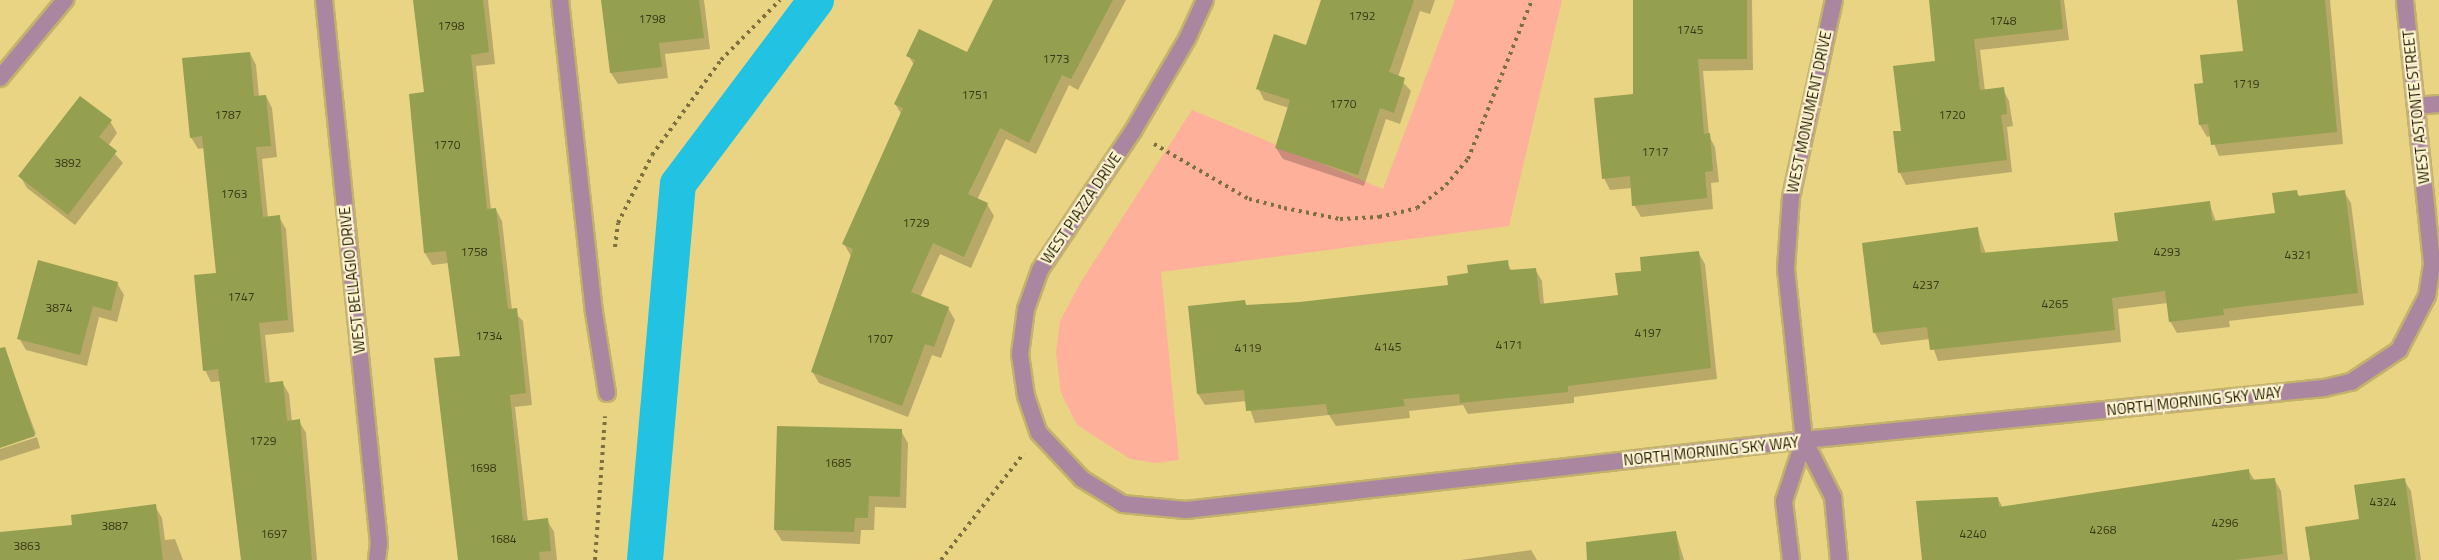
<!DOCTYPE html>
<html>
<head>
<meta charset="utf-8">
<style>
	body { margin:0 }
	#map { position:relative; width:2439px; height:560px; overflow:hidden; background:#e8d482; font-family:"Titillium Web",sans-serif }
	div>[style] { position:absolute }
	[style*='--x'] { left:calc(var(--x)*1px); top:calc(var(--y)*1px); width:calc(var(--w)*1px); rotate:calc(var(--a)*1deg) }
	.green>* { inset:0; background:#feb09b }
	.shadow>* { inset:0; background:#0003 }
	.canal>* { height:36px; margin:-18px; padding:0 18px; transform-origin:18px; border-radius:18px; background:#21c2e2 }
	.building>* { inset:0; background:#949f50 }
	.path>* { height:4px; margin-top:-2px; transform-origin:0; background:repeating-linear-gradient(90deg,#7d703e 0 3px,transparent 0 7.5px) }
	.roads { filter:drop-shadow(2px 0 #c3b26b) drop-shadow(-2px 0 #c3b26b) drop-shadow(0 2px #c3b26b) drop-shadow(0 -2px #c3b26b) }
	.service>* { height:16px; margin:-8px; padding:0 8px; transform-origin:8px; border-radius:8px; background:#aa86a1 }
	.minor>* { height:16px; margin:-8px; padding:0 8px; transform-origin:8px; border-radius:8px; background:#aa86a1 }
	span { translate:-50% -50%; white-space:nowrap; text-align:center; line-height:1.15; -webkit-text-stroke:4.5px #fff5ce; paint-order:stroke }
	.number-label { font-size:12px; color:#393814 }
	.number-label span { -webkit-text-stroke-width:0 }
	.street-label { font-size:15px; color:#1b1500 }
</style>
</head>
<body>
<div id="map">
	<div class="green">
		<i style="clip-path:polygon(1455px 0,1562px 0,1509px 226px,1161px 272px,1179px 460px,1156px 463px,1130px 459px,1077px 425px,1061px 393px,1056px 353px,1060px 321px,1082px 280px,1192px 110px,1383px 189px)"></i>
	</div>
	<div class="shadow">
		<i style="clip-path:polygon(414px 0,488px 0,495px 64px,476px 66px,491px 210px,496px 210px,502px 221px,512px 310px,523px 321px,532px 405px,515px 407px,528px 522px,547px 520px,554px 532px,557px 560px,459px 560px,461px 357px,449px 263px,432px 265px,425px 253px,410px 95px,426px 93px)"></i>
		<i style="clip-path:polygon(602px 0,704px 0,710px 49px,665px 54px,668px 78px,618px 84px,611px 73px)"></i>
		<i style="clip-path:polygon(995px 0,1126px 0,1078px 90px,1069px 85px,1036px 154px,1006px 139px,977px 200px,987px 204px,994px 216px,971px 268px,940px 254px,920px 298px,948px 308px,955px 320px,941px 358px,932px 355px,908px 417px,819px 383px,812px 371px,851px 256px,844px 244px,902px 115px,895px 104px,914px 65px,908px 55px,967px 54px)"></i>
		<i style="clip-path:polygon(1322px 0,1435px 0,1430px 14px,1420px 11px,1398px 77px,1411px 91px,1400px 124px,1386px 119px,1364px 186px,1283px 159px,1276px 148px,1289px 108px,1264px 100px,1258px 88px,1306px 46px)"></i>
		<i style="clip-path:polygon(1634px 0,1752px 0,1753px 70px,1703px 71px,1709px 136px,1715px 147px,1719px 182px,1711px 183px,1713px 209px,1641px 217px,1634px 205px,1632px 188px,1610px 190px,1604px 178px,1635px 95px)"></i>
		<i style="clip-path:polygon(1931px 0,2064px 0,2069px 40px,1980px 50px,1985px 91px,2003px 89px,2009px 101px,2013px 126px,2007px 127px,2012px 172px,1906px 185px,1900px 173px,1903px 132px,1937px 62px)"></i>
		<i style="clip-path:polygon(2238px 0,2330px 0,2343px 144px,2219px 156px,2211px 136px,2207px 137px,2200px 125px,2196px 85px,2205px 84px,2245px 52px)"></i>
		<i style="clip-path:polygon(250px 53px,256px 65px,259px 97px,266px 96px,272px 108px,277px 157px,262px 159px,268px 218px,279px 217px,286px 229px,294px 332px,265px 335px,270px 384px,282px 382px,289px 394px,292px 422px,299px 421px,306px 433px,317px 560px,243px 560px,221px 381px,211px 382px,205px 370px,218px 274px,205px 148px,198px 149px,191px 137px)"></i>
		<i style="clip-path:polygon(110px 121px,117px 133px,108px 146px,123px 163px,75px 225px,27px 188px,20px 176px)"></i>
		<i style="clip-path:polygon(2296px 192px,2300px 197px,2344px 192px,2351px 203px,2364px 305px,2229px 321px,2230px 327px,2177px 333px,2170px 321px,2168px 303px,2118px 309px,2121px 342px,1938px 361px,1930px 339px,1881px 345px,1875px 333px,1864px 244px,1977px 228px,1986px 254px,2119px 242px,2209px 202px,2216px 222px,2277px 214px)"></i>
		<i style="clip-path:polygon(1698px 252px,1705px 264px,1717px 379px,1574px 397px,1574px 403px,1468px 414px,1463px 405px,1409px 411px,1410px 418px,1336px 426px,1329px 415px,1255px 423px,1247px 401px,1205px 405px,1198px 394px,1244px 302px,1247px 306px,1300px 304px,1449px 286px,1507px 262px,1512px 272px,1535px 269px,1542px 281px,1544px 305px,1619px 297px,1643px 272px)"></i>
		<i style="clip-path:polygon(117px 283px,124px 295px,117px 322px,99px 317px,87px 366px,26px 350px,19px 338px)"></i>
		<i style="clip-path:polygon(7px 356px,36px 434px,0 446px,0 359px)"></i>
		<i style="clip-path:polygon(901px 431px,908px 443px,906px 508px,875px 507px,874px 530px,861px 530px,860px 544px,782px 541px,775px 530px)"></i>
		<i style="clip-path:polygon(37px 437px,40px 448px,0 461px,0 449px)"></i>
		<i style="clip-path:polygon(2248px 470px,2255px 481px,2274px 479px,2281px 491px,2288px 560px,1923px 560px,1998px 499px,2003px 508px)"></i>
		<i style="clip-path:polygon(2404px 480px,2411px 491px,2421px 560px,2311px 560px)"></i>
		<i style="clip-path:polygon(155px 506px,162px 518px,165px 540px,175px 539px,183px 560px,0 560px,0 534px,73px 526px)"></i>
		<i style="clip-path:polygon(1676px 533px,1684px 560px,1616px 560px)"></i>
		<i style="clip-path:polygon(1531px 550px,1537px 560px,1461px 560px)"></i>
	</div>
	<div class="canal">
		<i style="--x:645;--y:560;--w:377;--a:-85"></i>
		<i style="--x:678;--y:184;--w:230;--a:-53.1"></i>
	</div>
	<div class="building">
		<i style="clip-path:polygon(413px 0,483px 0,489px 52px,471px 55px,487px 209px,496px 208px,508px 309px,517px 308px,526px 393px,510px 395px,523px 521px,548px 518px,551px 551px,539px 552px,540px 560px,458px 560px,434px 358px,460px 356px,446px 251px,424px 253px,409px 94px,424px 92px)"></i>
		<i style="clip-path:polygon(601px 0,699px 0,704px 38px,659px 43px,662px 67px,610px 73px)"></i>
		<i style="clip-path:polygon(993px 0,1113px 0,1071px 79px,1062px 75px,1029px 143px,1000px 128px,968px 194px,988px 203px,964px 257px,933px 243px,911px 292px,949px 307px,934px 347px,925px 344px,902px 406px,811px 372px,853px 249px,842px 244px,903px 108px,894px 104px,915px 60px,906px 56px,919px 29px,967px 52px)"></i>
		<i style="clip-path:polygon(1321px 0,1414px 0,1389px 72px,1405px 78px,1394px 113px,1380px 108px,1358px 175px,1275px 148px,1290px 100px,1256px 89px,1274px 34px,1306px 45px)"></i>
		<i style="clip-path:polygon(1633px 0,1747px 0,1747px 59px,1698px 59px,1704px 134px,1710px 133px,1713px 171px,1705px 172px,1707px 198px,1632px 206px,1630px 176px,1602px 179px,1594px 98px,1633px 94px)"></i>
		<i style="clip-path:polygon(1929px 0,2060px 0,2063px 29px,1974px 39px,1980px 90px,2004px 87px,2007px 114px,2001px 115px,2007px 160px,1898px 173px,1893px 131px,1901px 131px,1893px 66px,1935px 61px)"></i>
		<i style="clip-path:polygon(2237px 0,2325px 0,2337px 132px,2211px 145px,2208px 124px,2199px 125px,2194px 84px,2203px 83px,2200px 55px,2243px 51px)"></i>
		<i style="clip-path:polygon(250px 52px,254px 96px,266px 95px,271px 146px,256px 147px,263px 217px,280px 215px,288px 320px,259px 323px,265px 383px,283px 381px,287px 421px,300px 419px,312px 560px,241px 560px,218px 369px,203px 371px,194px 275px,216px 273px,202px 136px,190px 138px,182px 58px)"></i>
		<i style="clip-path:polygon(80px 96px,112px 120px,99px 137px,117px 151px,68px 215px,18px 176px)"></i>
		<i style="clip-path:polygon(2297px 190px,2298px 196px,2345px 190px,2358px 293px,2223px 309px,2224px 315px,2169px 322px,2165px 291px,2112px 298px,2115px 330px,1930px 350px,1927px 327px,1873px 333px,1862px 243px,1978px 227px,1981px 253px,2118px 241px,2114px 213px,2210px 201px,2212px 221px,2275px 213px,2272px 193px)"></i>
		<i style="clip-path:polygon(1699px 251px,1711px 368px,1568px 386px,1568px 392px,1460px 403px,1459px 394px,1403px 399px,1405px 406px,1328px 415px,1326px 404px,1246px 411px,1244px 390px,1197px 394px,1188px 306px,1245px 300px,1246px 305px,1300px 302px,1448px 285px,1447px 276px,1468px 273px,1467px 265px,1508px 260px,1509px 270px,1536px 268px,1540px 304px,1618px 295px,1615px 273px,1641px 271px,1640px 257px)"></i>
		<i style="clip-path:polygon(38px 260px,118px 282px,111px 311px,93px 306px,80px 355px,17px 339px)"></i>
		<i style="clip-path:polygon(5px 347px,35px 436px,0 448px,0 348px)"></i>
		<i style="clip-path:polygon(777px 426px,902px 429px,900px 497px,869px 496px,868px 518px,855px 518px,854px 532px,774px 530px)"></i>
		<i style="clip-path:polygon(2249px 469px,2250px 480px,2275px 478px,2283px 554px,2235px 560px,1922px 560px,1916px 501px,1998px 497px,1999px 507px)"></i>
		<i style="clip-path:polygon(2405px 478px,2416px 560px,2310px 560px,2305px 527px,2359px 519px,2354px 485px)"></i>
		<i style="clip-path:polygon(156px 504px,163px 560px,0 560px,0 532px,72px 525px,71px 515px)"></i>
		<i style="clip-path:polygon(1676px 531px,1680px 560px,1587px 560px,1586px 542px)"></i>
	</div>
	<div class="path">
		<i style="--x:1154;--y:144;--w:110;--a:30.1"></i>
		<i style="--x:1249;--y:199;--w:36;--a:14"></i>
		<i style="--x:1284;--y:208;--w:57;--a:11.1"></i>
		<i style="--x:1340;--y:219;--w:39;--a:-3"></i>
		<i style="--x:1379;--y:217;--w:39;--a:-13"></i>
		<i style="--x:1417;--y:208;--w:37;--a:-38"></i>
		<i style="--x:1446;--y:185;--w:34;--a:-50"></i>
		<i style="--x:1468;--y:159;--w:171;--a:-68.1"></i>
		<i style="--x:615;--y:247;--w:24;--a:-83"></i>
		<i style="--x:618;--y:223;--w:76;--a:-63.4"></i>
		<i style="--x:652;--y:155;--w:117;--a:-54"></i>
		<i style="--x:721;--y:60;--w:84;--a:-45.5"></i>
		<i style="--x:595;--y:560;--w:144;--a:-86"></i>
		<i style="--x:941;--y:560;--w:135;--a:-52.2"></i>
	</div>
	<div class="roads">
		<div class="service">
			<i style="--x:560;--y:0;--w:314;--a:83.8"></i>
			<i style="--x:594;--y:312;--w:82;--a:80.9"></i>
		</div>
		<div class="minor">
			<i style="--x:324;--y:0;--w:546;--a:84.22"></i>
			<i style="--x:379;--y:543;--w:17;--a:97"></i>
			<i style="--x:1205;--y:0;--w:43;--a:114.8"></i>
			<i style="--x:1187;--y:39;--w:107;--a:120.4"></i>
			<i style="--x:1133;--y:131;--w:167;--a:123.8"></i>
			<i style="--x:1040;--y:270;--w:41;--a:109.7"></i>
			<i style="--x:1026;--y:309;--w:45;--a:97.6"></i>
			<i style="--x:1020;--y:354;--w:42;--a:81.9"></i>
			<i style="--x:1026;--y:396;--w:39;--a:71"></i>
			<i style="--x:1039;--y:433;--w:63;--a:46.9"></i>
			<i style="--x:1082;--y:479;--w:48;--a:31.4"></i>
			<i style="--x:1123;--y:504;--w:63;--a:5.4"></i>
			<i style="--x:1186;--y:510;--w:622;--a:-6.46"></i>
			<i style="--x:1804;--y:440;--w:523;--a:-5.71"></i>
			<i style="--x:2324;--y:388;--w:28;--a:-13"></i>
			<i style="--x:2351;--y:382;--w:58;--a:-33.7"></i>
			<i style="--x:2399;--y:350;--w:61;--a:-62.6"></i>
			<i style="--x:2427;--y:296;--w:33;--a:-81"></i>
			<i style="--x:2432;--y:263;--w:264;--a:-95.9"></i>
			<i style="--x:1834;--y:0;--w:202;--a:102.3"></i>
			<i style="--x:1791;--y:197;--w:72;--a:94"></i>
			<i style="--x:1786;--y:269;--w:172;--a:84"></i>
			<i style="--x:1804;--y:440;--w:64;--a:63"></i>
			<i style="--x:1833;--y:497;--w:63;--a:84.6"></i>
			<i style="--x:0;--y:78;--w:102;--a:-50.2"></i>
			<i style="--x:2416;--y:106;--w:23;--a:-5"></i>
			<i style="--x:1791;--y:560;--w:59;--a:-96.8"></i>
			<i style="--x:1784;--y:501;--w:64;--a:-71.8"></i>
		</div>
	</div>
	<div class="number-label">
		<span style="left:1362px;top:16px">1792</span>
		<span style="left:652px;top:19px">1798</span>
		<span style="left:2003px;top:21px">1748</span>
		<span style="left:451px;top:26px">1798</span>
		<span style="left:1690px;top:30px">1745</span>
		<span style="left:1056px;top:59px">1773</span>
		<span style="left:2246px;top:84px">1719</span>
		<span style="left:975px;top:95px">1751</span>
		<span style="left:1343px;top:104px">1770</span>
		<span style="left:228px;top:115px">1787</span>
		<span style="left:1952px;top:115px">1720</span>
		<span style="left:447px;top:145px">1770</span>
		<span style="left:1655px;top:152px">1717</span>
		<span style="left:68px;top:163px">3892</span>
		<span style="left:234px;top:194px">1763</span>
		<span style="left:916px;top:223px">1729</span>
		<span style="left:474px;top:252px">1758</span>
		<span style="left:2167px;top:252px">4293</span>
		<span style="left:2298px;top:255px">4321</span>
		<span style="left:1926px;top:285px">4237</span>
		<span style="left:241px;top:297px">1747</span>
		<span style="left:2055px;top:304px">4265</span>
		<span style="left:59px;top:308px">3874</span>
		<span style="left:1648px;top:333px">4197</span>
		<span style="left:489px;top:336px">1734</span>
		<span style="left:880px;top:339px">1707</span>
		<span style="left:1509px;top:345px">4171</span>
		<span style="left:1388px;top:347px">4145</span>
		<span style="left:1248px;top:348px">4119</span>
		<span style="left:263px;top:441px">1729</span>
		<span style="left:838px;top:463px">1685</span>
		<span style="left:483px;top:468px">1698</span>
		<span style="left:2383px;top:502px">4324</span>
		<span style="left:2225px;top:523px">4296</span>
		<span style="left:115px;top:526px">3887</span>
		<span style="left:2103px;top:530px">4268</span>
		<span style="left:274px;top:534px">1697</span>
		<span style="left:1973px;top:534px">4240</span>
		<span style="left:503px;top:539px">1684</span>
		<span style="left:27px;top:546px">3863</span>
	</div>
	<div class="street-label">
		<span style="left:2416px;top:107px;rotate:-96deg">WEST ASTONTE STREET</span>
		<span style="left:1809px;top:112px;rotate:-78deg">WEST MONUMENT DRIVE</span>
		<span style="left:1081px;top:208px;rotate:-56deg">WEST PIAZZA DRIVE</span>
		<span style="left:352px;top:280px;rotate:-96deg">WEST BELLAGIO DRIVE</span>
		<span style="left:2194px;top:401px;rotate:-6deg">NORTH MORNING SKY WAY</span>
		<span style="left:1711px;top:451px;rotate:-6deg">NORTH MORNING SKY WAY</span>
	</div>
</div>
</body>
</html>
